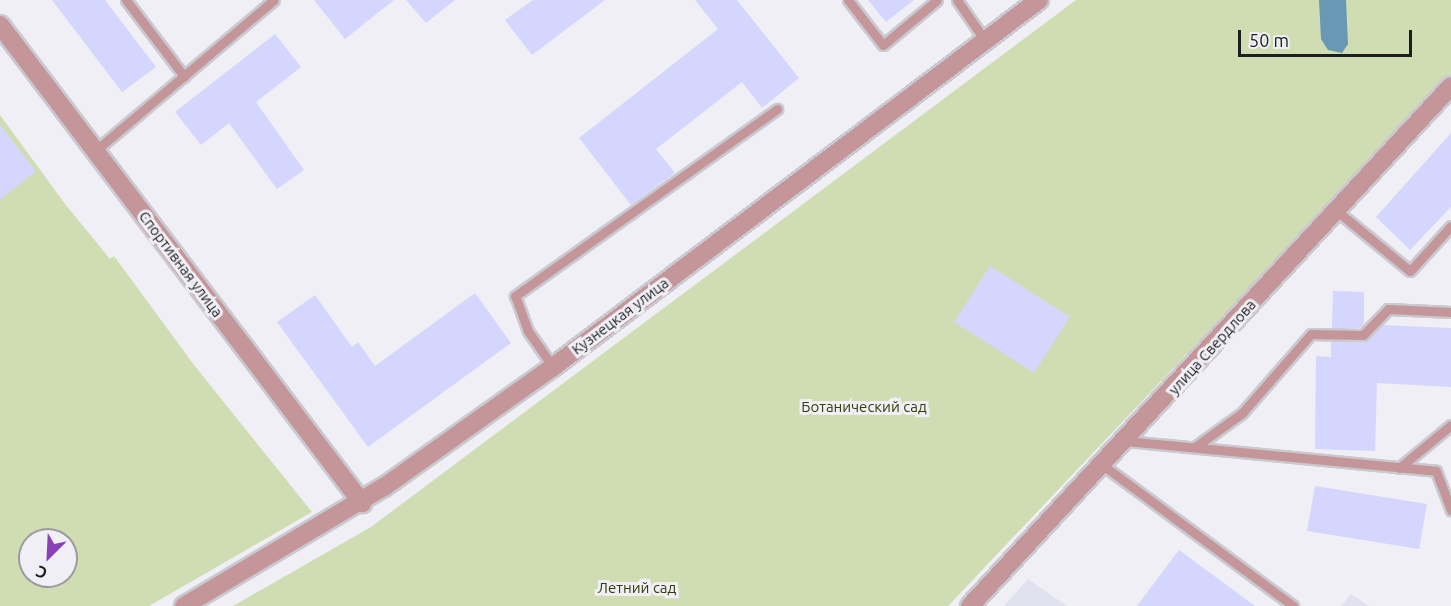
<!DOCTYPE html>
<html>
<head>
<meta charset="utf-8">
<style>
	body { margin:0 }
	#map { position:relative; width:1451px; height:606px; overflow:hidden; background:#efeff5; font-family:Ubuntu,sans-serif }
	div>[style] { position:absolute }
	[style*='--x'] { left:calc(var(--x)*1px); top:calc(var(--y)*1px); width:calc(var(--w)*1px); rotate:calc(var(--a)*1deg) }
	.built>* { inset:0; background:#e1e2ef }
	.green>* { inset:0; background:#d0ddb2 }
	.water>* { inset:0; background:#6898b3 }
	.building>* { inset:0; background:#d5d6fd }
	.roads { filter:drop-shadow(2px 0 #c9c9cf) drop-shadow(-2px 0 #c9c9cf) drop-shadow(0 2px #c9c9cf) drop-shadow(0 -2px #c9c9cf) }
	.lane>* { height:9px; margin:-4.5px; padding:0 4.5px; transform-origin:4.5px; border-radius:4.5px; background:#c59699 }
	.street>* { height:18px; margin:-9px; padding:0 9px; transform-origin:9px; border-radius:9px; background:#c59699 }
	span { translate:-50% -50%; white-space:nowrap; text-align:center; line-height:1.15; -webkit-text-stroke:6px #efeff5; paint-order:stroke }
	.street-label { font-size:15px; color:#1e1e20 }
	.park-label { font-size:15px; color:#343f08 }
	.north { position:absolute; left:18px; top:528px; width:60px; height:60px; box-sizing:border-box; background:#efeff5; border:2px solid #9b9ba0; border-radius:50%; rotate:204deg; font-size:16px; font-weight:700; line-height:24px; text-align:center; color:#1e1e20 }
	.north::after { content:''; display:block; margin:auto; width:21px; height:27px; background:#8842b5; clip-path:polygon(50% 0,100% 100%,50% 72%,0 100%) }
	.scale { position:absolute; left:1238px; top:30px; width:174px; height:27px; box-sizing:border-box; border:3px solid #1e1e20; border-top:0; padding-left:8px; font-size:18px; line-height:21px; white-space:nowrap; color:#1e1e20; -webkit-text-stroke:4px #efeff5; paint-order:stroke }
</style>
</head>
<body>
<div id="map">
	<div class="built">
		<i style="clip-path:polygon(1028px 579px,1067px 606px,1004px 606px)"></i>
		<i style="clip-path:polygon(1351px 594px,1369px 606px,1341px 606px)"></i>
	</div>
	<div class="green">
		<i style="clip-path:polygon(1076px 0,1451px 0,1451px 75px,948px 606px,233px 606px,371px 527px)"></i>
		<i style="clip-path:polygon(evenodd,0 115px,65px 204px,110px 259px,114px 256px,194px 365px,312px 512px,149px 606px,0 606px,0 115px,30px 540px,66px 540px,66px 576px,30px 576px,30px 540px)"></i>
	</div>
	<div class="water">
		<i style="clip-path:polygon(1319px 0,1346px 0,1348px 44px,1342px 53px,1328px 50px,1321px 39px)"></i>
	</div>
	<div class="building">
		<i style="clip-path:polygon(52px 0,105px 0,156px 67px,122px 92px)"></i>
		<i style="clip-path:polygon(314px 0,394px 0,345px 39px)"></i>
		<i style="clip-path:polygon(406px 0,455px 0,426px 23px)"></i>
		<i style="clip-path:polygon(533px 0,605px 0,532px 55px,505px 20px)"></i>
		<i style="clip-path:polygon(695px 0,737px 0,799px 78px,762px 108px,742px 82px,656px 149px,675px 173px,631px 205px,579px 138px,718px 29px)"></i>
		<i style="clip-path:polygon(868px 0,914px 0,886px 22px)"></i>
		<i style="clip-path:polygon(275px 34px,301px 67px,256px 102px,304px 170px,277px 189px,229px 123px,201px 145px,175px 112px)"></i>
		<i style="clip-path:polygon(0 125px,36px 171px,0 200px)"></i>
		<i style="clip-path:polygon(1451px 133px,1451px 207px,1410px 250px,1376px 217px)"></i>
		<i style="clip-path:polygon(990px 266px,1070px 317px,1034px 373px,954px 322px)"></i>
		<i style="clip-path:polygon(1333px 291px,1364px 292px,1364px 324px,1360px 328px,1332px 328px)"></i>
		<i style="clip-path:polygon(475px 293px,511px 343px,368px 447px,277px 322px,315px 295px,352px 347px,358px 342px,375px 366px)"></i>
		<i style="clip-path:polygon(1382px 325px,1451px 328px,1451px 387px,1377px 383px,1375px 451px,1315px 449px,1316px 356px,1331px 357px,1331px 341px,1366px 341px)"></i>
		<i style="clip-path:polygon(1315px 486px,1427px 504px,1419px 549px,1307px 531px)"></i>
		<i style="clip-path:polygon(1179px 550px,1255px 606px,1137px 606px)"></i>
	</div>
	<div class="roads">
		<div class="lane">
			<i style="--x:126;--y:0;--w:96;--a:52.7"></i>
			<i style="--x:848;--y:0;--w:57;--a:52.1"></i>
			<i style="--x:883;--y:45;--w:70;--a:-39.8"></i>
			<i style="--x:957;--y:0;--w:47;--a:55.3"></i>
			<i style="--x:95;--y:151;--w:234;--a:-40.2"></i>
			<i style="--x:1337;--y:211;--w:94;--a:39.4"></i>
			<i style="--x:1410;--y:271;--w:61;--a:-47.7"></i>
			<i style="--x:553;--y:367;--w:44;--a:-124.8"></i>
			<i style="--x:528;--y:331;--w:37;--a:-110"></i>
			<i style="--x:515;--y:296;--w:322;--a:-35.5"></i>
			<i style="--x:1126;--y:441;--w:311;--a:5.5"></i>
			<i style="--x:1436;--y:471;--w:42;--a:69"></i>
			<i style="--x:1195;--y:447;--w:58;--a:-35.9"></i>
			<i style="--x:1242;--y:413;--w:105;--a:-48.9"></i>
			<i style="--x:1311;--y:334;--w:52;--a:1.1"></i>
			<i style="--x:1363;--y:335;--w:36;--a:-46"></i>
			<i style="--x:1388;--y:309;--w:63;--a:2.7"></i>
			<i style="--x:1104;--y:466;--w:235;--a:36.5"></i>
			<i style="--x:1399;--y:468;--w:67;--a:-39.6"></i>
		</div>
		<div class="street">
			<i style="--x:0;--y:25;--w:600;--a:52.86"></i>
			<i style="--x:184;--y:606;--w:233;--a:-30.8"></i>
			<i style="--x:384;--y:487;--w:207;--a:-35.4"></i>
			<i style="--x:553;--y:367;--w:609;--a:-37.06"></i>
			<i style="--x:970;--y:606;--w:708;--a:-47.23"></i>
		</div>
	</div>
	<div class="street-label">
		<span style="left:181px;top:264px;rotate:53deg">Спортивная улица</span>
		<span style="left:620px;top:316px;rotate:-37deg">Кузнецкая улица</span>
		<span style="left:1212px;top:347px;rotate:-48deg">улица Свердлова</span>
	</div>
	<div class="park-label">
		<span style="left:864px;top:407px">Ботанический сад</span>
		<span style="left:637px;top:588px">Летний сад</span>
	</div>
	<div class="north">С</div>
	<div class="scale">50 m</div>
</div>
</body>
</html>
